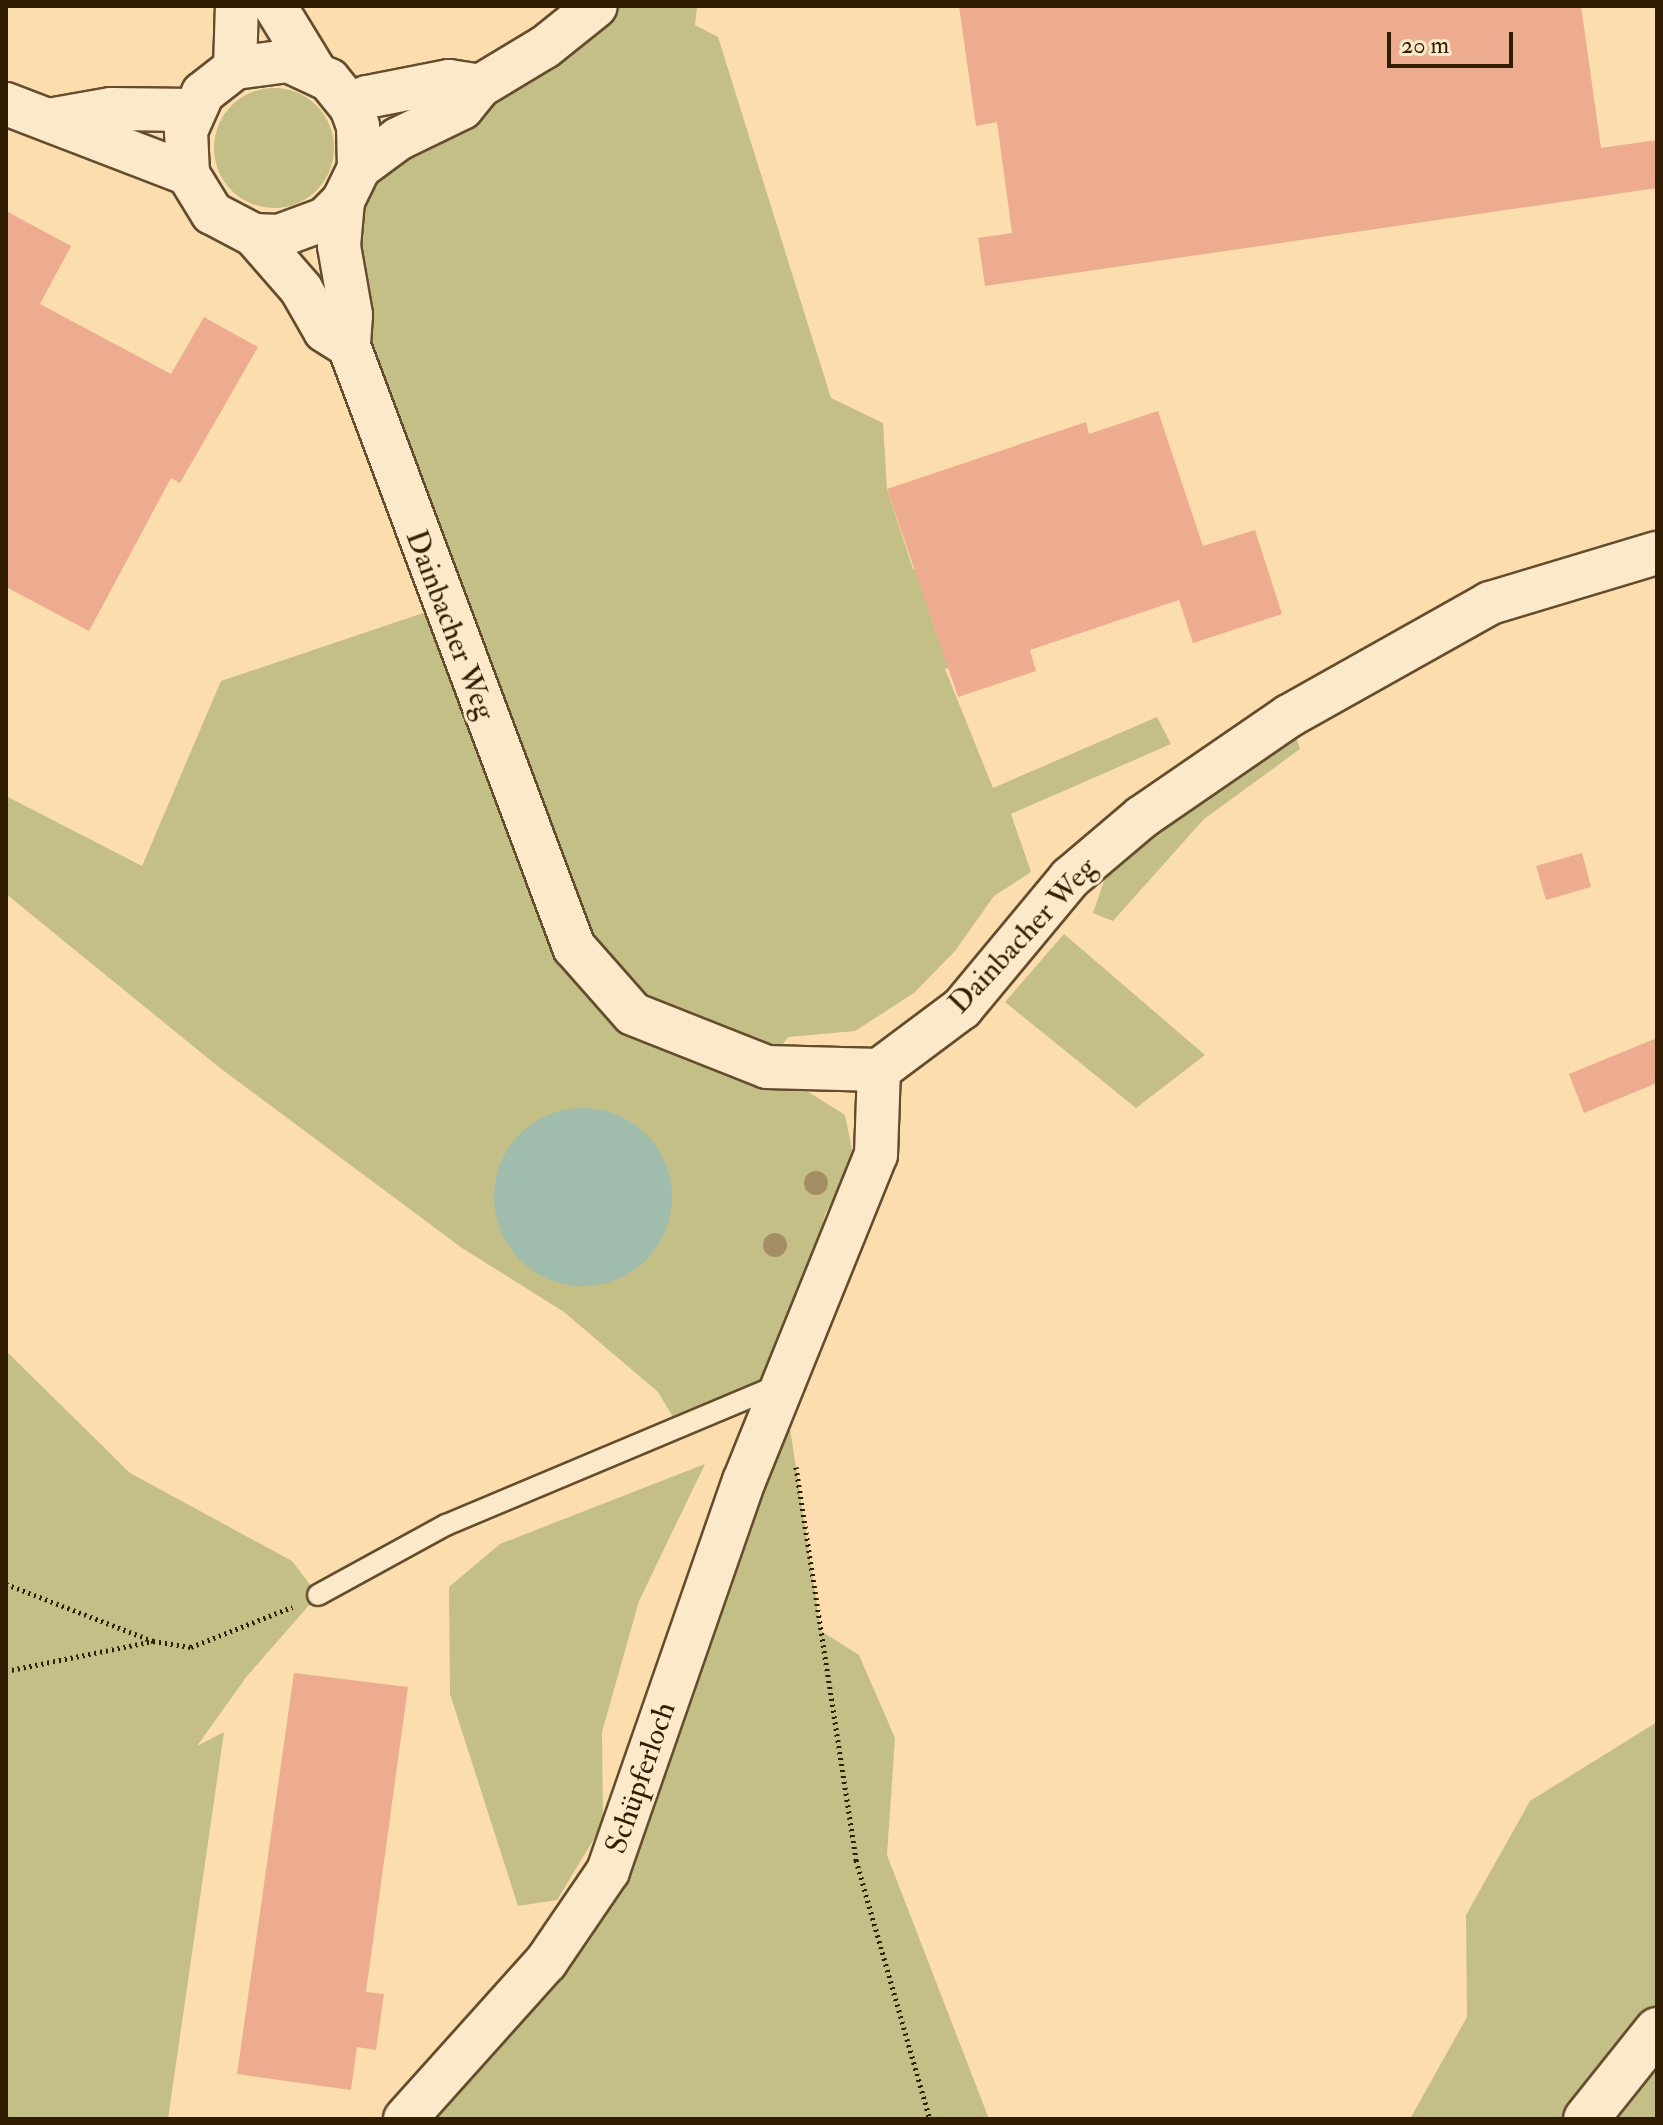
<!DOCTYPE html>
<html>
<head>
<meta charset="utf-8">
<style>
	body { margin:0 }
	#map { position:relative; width:1663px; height:2125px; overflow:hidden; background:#fbddae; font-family:"IM FELL Double Pica",serif }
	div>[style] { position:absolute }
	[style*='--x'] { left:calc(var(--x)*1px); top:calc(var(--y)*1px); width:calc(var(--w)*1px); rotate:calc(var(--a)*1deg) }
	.green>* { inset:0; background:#c4bf86 }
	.round { border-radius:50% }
	.water>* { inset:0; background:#9fbcac }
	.building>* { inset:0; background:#edac90 }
	.path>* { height:5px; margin-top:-2.5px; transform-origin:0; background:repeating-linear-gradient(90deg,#311d02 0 2px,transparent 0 6px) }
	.roads { filter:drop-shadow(2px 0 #644d2d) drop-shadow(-2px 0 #644d2d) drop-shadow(0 2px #644d2d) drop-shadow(0 -2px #644d2d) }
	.lane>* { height:20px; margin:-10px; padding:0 10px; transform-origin:10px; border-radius:10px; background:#fce9ca }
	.street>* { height:42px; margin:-21px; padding:0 21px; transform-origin:21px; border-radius:21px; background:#fce9ca }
	.secondary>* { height:44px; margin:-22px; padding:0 22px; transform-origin:22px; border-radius:22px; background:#fce9ca }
	.trees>* { width:24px; height:24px; margin:-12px; border-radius:50%; background:#a48e65 }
	span { translate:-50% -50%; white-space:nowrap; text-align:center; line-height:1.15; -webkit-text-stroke:6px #fce9ca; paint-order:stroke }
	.street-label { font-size:30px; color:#311d02 }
	.frame { position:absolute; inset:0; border:8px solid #311d02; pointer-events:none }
	.scale { position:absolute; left:1387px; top:32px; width:126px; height:36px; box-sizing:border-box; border:4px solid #311d02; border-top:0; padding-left:10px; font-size:24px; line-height:28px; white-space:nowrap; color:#311d02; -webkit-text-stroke:6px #fce9ca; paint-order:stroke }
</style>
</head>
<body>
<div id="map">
	<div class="green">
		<i style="clip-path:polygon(596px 6px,697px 6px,695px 25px,718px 37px,831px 398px,883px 423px,887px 489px,913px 569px,936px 561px,929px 611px,937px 636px,963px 663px,945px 669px,993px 788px,1157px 717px,1171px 744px,1011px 814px,1031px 872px,994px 896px,955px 951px,914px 993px,855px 1031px,788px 1037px,767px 1066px,845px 1115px,854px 1159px,825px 1214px,799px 1337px,783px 1383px,821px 1631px,859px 1655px,895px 1738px,887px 1855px,989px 2119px,424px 2119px,608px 1871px,782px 1384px,680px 1429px,658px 1392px,564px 1312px,462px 1248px,220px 1068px,6px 894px,6px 796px,142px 866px,221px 681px,441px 607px,388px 459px,343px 201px)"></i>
		<i class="round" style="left:214px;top:88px;width:120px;height:120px"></i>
		<i style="clip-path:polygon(1289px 716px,1300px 749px,1204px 819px,1113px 921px,1093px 913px,1105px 878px,1142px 817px)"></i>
		<i style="clip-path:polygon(1064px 934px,1205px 1055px,1136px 1108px,1005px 1002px)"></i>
		<i style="clip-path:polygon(6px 1351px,130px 1473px,292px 1561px,318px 1595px,247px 1676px,197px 1746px,224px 1732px,168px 2119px,6px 2119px)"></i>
		<i style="clip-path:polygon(705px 1464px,639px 1601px,602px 1732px,603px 1824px,557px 1900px,518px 1906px,450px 1694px,449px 1587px,500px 1544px)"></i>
		<i style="clip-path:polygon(1657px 1722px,1657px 2119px,1410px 2119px,1467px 2017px,1466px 1915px,1530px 1801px)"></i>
	</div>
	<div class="water">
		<i class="round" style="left:494px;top:1108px;width:178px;height:178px"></i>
	</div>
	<div class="building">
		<i style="clip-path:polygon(959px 6px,1581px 6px,1601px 148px,1657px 140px,1657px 188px,985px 286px,978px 238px,1012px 233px,997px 122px,976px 126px)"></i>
		<i style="clip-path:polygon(6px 211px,71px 246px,40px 304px,171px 374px,204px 317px,258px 347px,180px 483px,171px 478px,89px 631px,6px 587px)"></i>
		<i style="clip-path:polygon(1158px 411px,1203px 546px,1255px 530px,1282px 614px,1193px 643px,1179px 600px,1030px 650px,1036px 671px,958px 697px,887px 489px,1086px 422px,1089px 434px)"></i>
		<i style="clip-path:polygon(1582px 853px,1591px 887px,1546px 900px,1536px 866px)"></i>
		<i style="clip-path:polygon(1657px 1038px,1657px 1083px,1584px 1113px,1569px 1074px)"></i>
		<i style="clip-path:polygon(294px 1673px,408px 1687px,366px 1992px,384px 1994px,376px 2050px,357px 2047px,351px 2090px,237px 2074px)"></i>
	</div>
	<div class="path">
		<i style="--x:796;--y:1467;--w:398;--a:81.3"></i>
		<i style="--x:856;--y:1860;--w:269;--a:74.1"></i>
		<i style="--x:6;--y:1584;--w:158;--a:21.2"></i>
		<i style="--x:153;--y:1641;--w:38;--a:9"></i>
		<i style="--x:191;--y:1647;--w:109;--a:-21.6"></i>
		<i style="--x:6;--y:1671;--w:150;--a:-11.5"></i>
	</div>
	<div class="roads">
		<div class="lane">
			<i style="--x:318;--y:1595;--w:146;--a:-28.7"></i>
			<i style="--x:446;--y:1525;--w:361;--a:-22.8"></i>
		</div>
		<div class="street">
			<i style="--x:275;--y:6;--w:75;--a:58.6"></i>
			<i style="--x:235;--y:68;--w:62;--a:-88.2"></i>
			<i style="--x:6;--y:104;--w:195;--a:21"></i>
			<i style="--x:351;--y:107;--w:19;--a:-32"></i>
			<i style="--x:367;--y:97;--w:84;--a:-11"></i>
			<i style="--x:449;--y:81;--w:31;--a:9"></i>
			<i style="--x:49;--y:120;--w:63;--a:-10.1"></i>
			<i style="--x:111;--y:109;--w:82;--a:0.7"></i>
			<i style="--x:359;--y:168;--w:49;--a:-36.6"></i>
			<i style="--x:398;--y:139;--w:71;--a:-25.8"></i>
			<i style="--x:462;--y:108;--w:28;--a:-51"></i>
			<i style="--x:480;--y:86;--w:76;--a:-31"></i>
			<i style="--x:545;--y:47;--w:65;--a:-38.8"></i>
			<i style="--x:343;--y:201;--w:45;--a:95.1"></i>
			<i style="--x:339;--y:246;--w:70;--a:80.1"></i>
			<i style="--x:351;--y:315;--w:31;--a:94"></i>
			<i style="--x:349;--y:346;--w:642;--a:69.48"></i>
			<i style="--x:574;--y:947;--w:89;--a:48.6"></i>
			<i style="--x:633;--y:1014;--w:144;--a:21.6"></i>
			<i style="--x:767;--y:1067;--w:112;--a:1.5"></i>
			<i style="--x:879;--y:1070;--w:104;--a:-36.8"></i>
			<i style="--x:962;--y:1008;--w:169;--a:-50.3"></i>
			<i style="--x:1070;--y:878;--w:94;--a:-40.3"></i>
			<i style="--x:1142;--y:817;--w:178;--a:-34.5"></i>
			<i style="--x:1289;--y:716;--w:231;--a:-29.3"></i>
			<i style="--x:1490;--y:603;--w:174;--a:-16.7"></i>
			<i style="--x:254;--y:235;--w:25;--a:2"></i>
			<i style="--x:279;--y:236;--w:49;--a:-20.3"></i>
			<i style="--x:325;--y:219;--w:25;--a:-45"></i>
			<i style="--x:343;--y:201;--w:37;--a:-64"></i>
			<i style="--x:359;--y:168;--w:42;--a:-91.4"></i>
			<i style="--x:358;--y:126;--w:20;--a:-110"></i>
			<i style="--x:351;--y:107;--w:35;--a:-129"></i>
			<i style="--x:329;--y:80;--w:45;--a:-155.1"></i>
			<i style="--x:288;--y:61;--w:53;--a:172.5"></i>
			<i style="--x:235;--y:68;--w:41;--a:142"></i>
			<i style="--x:203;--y:93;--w:42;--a:114.1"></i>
			<i style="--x:186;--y:131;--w:43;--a:87.3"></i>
			<i style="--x:188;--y:174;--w:46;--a:58.4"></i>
			<i style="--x:212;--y:213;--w:47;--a:27.6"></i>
			<i style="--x:254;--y:235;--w:72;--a:49"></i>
			<i style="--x:301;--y:289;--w:48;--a:60.3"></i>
			<i style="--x:325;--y:331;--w:28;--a:32"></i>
			<i style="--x:405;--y:2119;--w:211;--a:-48.1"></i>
			<i style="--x:546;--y:1962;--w:110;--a:-55.7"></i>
			<i style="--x:608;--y:1871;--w:413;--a:-70.8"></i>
			<i style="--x:744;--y:1481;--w:352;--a:-68"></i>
			<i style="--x:876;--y:1155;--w:85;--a:-88"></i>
		</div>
		<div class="secondary">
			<i style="--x:1586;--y:2119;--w:114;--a:-51.4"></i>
		</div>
	</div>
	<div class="trees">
		<i style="left:816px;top:1183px"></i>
		<i style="left:775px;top:1245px"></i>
	</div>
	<div class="street-label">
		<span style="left:450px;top:625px;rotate:69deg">Dainbacher Weg</span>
		<span style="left:1023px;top:936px;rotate:-47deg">Dainbacher Weg</span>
		<span style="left:641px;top:1778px;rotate:-71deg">Schüpferloch</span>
	</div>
	<div class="frame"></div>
	<div class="scale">20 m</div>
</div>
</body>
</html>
